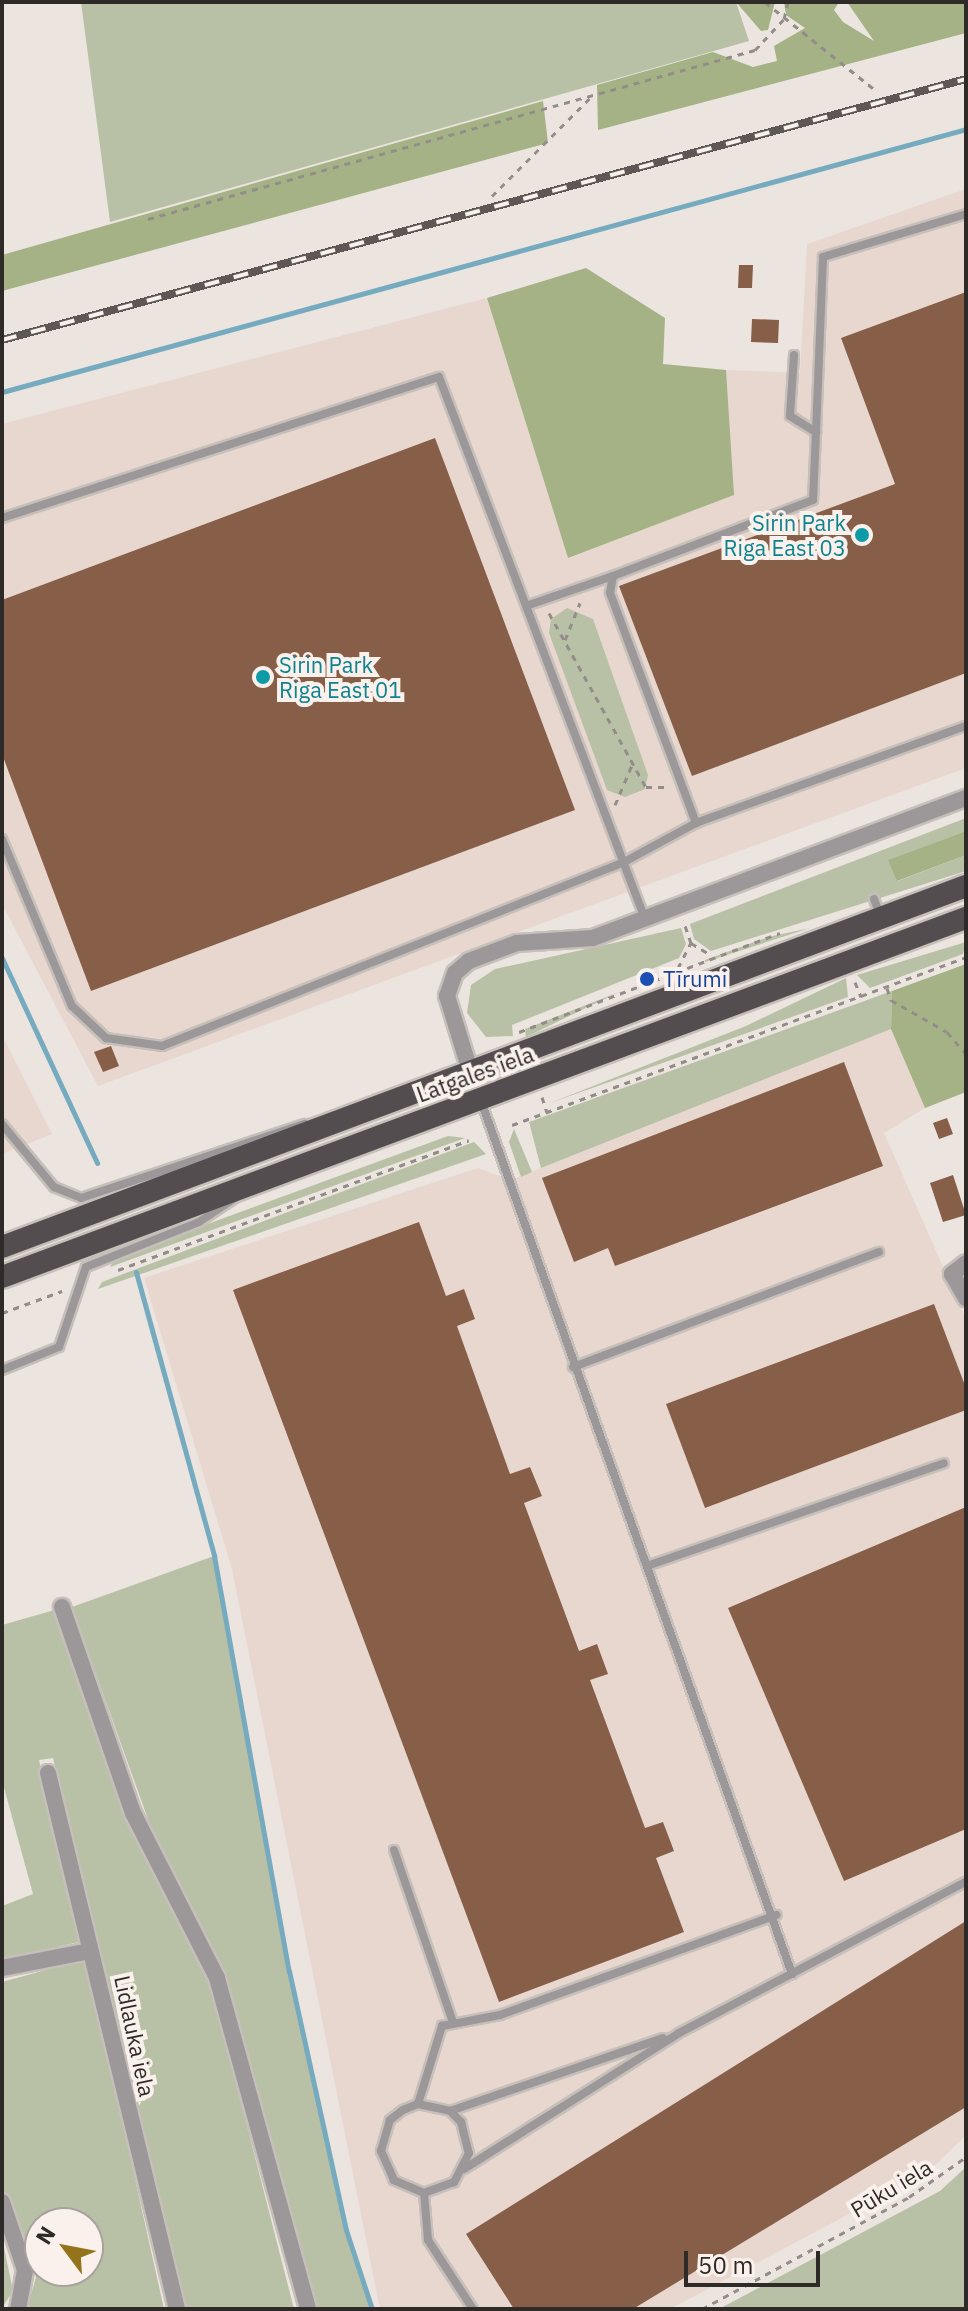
<!DOCTYPE html>
<html>
<head>
<meta charset="utf-8">
<style>
	body { margin:0 }
	#map { position:relative; width:968px; height:2311px; overflow:hidden; background:#ece4df; font-family:"IBM Plex Sans",sans-serif }
	div>[style] { position:absolute }
	[style*='--x'] { left:calc(var(--x)*1px); top:calc(var(--y)*1px); width:calc(var(--w)*1px); rotate:calc(var(--a)*1deg) }
	.built>* { inset:0; background:#e7d7cf }
	.green>* { inset:0; background:#b8c1a6 }
	.forest>* { inset:0; background:#a4b286 }
	.stream>* { height:5px; margin:-2.5px; padding:0 2.5px; transform-origin:2.5px; border-radius:2.5px; background:#76abbf }
	.building>* { inset:0; background:#875e47 }
	.path>* { height:3px; margin-top:-1.5px; transform-origin:0; background:repeating-linear-gradient(90deg,#938d89 0 6px,transparent 0 12px) }
	.roads { filter:drop-shadow(2px 0 #c6bfba) drop-shadow(-2px 0 #c6bfba) drop-shadow(0 2px #c6bfba) drop-shadow(0 -2px #c6bfba) }
	.service>* { height:8px; margin:-4px; padding:0 4px; transform-origin:4px; border-radius:4px; background:#9c9899 }
	.minor>* { height:16px; margin:-8px; padding:0 8px; transform-origin:8px; border-radius:8px; background:#9c9899 }
	.trunk>* { height:22px; margin:-11px; padding:0 11px; transform-origin:11px; border-radius:11px; background:#544d4f }
	.rail>* { height:8px; margin-top:-4px; transform-origin:0; background:repeating-linear-gradient(90deg,#faf1ec 0 15px,#5d5856 0 30px); box-sizing:border-box; border-block:2px solid #5d5856 }
	.dots>* { width:22px; height:22px; translate:-50% -50%; box-sizing:border-box; border:4px solid #faf1ec; border-radius:50% }
	span { translate:-50% -50%; white-space:nowrap; text-align:center; line-height:1.15; -webkit-text-stroke:8px #faf1ec; paint-order:stroke }
	.culture-label { font-size:22px; color:#0d838f }
	.right { translate:-100% -50%; text-align:right }
	.left { translate:0 -50%; text-align:left }
	.transit-label { font-size:22px; color:#164399 }
	.street-label { font-size:22px; color:#2d2a28 }
	.frame { position:absolute; inset:0; border:4px solid #2d2a28; pointer-events:none }
	.north { position:absolute; left:24px; top:2207px; width:80px; height:80px; box-sizing:border-box; background:#faf1ec; border:2px solid #a8a19e; border-radius:50%; rotate:302deg; font-size:22px; font-weight:700; line-height:32px; text-align:center; color:#2d2a28 }
	.north::after { content:''; display:block; margin:auto; width:28px; height:36px; background:#94731b; clip-path:polygon(50% 0,100% 100%,50% 72%,0 100%) }
	.scale { position:absolute; left:684px; top:2251px; width:136px; height:36px; box-sizing:border-box; border:4px solid #2d2a28; border-top:0; padding-left:10px; font-size:24px; line-height:28px; white-space:nowrap; color:#2d2a28; -webkit-text-stroke:6px #faf1ec; paint-order:stroke }
</style>
</head>
<body>
<div id="map">
	<div class="built">
		<i style="clip-path:polygon(966px 189px,966px 768px,98px 1086px,2px 904px,2px 424px,487px 298px,568px 558px,733px 495px,726px 370px,800px 373px,807px 244px)"></i>
		<i style="clip-path:polygon(891px 1029px,925px 1108px,884px 1133px,966px 1319px,966px 2135px,928px 2172px,670px 2309px,380px 2309px,232px 1569px,144px 1278px,478px 1168px,511px 1180px)"></i>
		<i style="clip-path:polygon(2px 1035px,52px 1134px,2px 1154px)"></i>
	</div>
	<div class="green">
		<i style="clip-path:polygon(81px 2px,736px 2px,749px 41px,110px 222px)"></i>
		<i style="clip-path:polygon(567px 608px,593px 619px,648px 775px,645px 789px,625px 797px,607px 790px,549px 633px,551px 619px)"></i>
		<i style="clip-path:polygon(966px 818px,966px 831px,889px 860px,898px 881px,966px 855px,966px 871px,711px 951px,694px 939px,690px 924px)"></i>
		<i style="clip-path:polygon(681px 928px,686px 944px,679px 958px,512px 1025px,513px 1036px,486px 1037px,467px 1013px,471px 985px,495px 969px)"></i>
		<i style="clip-path:polygon(810px 928px,705px 962px,705px 960px,768px 937px)"></i>
		<i style="clip-path:polygon(966px 942px,963px 954px,870px 988px,857px 975px)"></i>
		<i style="clip-path:polygon(846px 978px,848px 997px,550px 1103px,746px 1026px)"></i>
		<i style="clip-path:polygon(892px 991px,891px 1029px,541px 1168px,529px 1122px)"></i>
		<i style="clip-path:polygon(619px 992px,526px 1037px,525px 1029px)"></i>
		<i style="clip-path:polygon(514px 1129px,532px 1172px,521px 1177px,509px 1142px)"></i>
		<i style="clip-path:polygon(448px 1136px,465px 1138px,110px 1267px,115px 1258px)"></i>
		<i style="clip-path:polygon(474px 1142px,486px 1154px,98px 1289px,102px 1282px)"></i>
		<i style="clip-path:polygon(214px 1556px,289px 1971px,346px 2230px,372px 2309px,315px 2309px,233px 2015px,159px 1850px,72px 1607px)"></i>
		<i style="clip-path:polygon(58px 1609px,122px 1804px,213px 1993px,294px 2309px,186px 2309px,53px 1758px,39px 1760px,79px 1942px,2px 1959px,2px 1906px,33px 1894px,2px 1780px,2px 1625px)"></i>
		<i style="clip-path:polygon(evenodd,86px 1959px,164px 2309px,27px 2309px,36px 2277px,2px 2187px,2px 1982px,86px 1959px,40px 2223px,88px 2223px,88px 2271px,40px 2271px,40px 2223px)"></i>
		<i style="clip-path:polygon(966px 2167px,966px 2309px,719px 2309px,940px 2191px)"></i>
		<i style="clip-path:polygon(2px 2238px,13px 2291px,2px 2308px)"></i>
	</div>
	<div class="forest">
		<i style="clip-path:polygon(736px 2px,775px 2px,768px 30px,761px 31px)"></i>
		<i style="clip-path:polygon(784px 2px,839px 2px,834px 10px,843px 22px,874px 41px,847px 2px,966px 2px,966px 33px,598px 130px,597px 85px,713px 52px,753px 67px,777px 61px,774px 46px,805px 28px,786px 15px)"></i>
		<i style="clip-path:polygon(543px 101px,548px 143px,2px 291px,2px 255px)"></i>
		<i style="clip-path:polygon(586px 268px,665px 318px,663px 364px,726px 370px,734px 495px,568px 558px,487px 298px)"></i>
		<i style="clip-path:polygon(966px 831px,966px 855px,897px 881px,888px 860px)"></i>
		<i style="clip-path:polygon(966px 964px,966px 1092px,925px 1108px,891px 1029px,892px 991px)"></i>
	</div>
	<div class="stream">
		<i style="--x:2;--y:392;--w:999;--a:-15.26"></i>
		<i style="--x:2;--y:958;--w:226;--a:65.1"></i>
		<i style="--x:136;--y:1272;--w:295;--a:74.6"></i>
		<i style="--x:214;--y:1556;--w:422;--a:79.8"></i>
		<i style="--x:289;--y:1971;--w:265;--a:77.6"></i>
		<i style="--x:346;--y:2230;--w:83;--a:71.8"></i>
	</div>
	<div class="building">
		<i style="clip-path:polygon(739px 265px,753px 265px,752px 288px,738px 288px)"></i>
		<i style="clip-path:polygon(966px 292px,966px 673px,692px 776px,619px 586px,895px 484px,841px 338px)"></i>
		<i style="clip-path:polygon(752px 319px,779px 320px,778px 343px,751px 342px)"></i>
		<i style="clip-path:polygon(435px 438px,575px 810px,91px 991px,2px 754px,2px 600px)"></i>
		<i style="clip-path:polygon(111px 1046px,119px 1066px,103px 1072px,94px 1052px)"></i>
		<i style="clip-path:polygon(844px 1062px,883px 1166px,615px 1266px,608px 1248px,574px 1262px,542px 1178px)"></i>
		<i style="clip-path:polygon(947px 1118px,953px 1134px,939px 1139px,933px 1123px)"></i>
		<i style="clip-path:polygon(953px 1175px,966px 1215px,943px 1222px,930px 1183px)"></i>
		<i style="clip-path:polygon(419px 1222px,446px 1296px,464px 1289px,475px 1319px,457px 1326px,510px 1474px,530px 1467px,542px 1496px,524px 1503px,579px 1651px,597px 1644px,608px 1674px,590px 1680px,645px 1828px,663px 1822px,674px 1851px,656px 1858px,684px 1932px,499px 2002px,233px 1290px)"></i>
		<i style="clip-path:polygon(934px 1304px,966px 1388px,966px 1410px,705px 1508px,666px 1404px)"></i>
		<i style="clip-path:polygon(966px 1507px,966px 1829px,844px 1881px,728px 1608px)"></i>
		<i style="clip-path:polygon(966px 1921px,966px 2107px,633px 2309px,514px 2309px,466px 2234px)"></i>
	</div>
	<div class="path">
		<i style="--x:765;--y:2;--w:139;--a:38.6"></i>
		<i style="--x:492;--y:196;--w:140;--a:-45"></i>
		<i style="--x:148;--y:219;--w:630;--a:-15.56"></i>
		<i style="--x:755;--y:50;--w:42;--a:-46.9"></i>
		<i style="--x:784;--y:19;--w:17;--a:-77"></i>
		<i style="--x:549;--y:613;--w:199;--a:60.9"></i>
		<i style="--x:646;--y:787;--w:21;--a:0"></i>
		<i style="--x:565;--y:640;--w:40;--a:-68"></i>
		<i style="--x:615;--y:805;--w:43;--a:-67"></i>
		<i style="--x:691;--y:943;--w:23;--a:31"></i>
		<i style="--x:678;--y:968;--w:28;--a:-63"></i>
		<i style="--x:691;--y:943;--w:24;--a:-109"></i>
		<i style="--x:855;--y:982;--w:16;--a:68"></i>
		<i style="--x:887;--y:988;--w:13;--a:72"></i>
		<i style="--x:891;--y:1000;--w:64;--a:29.7"></i>
		<i style="--x:947;--y:1032;--w:29;--a:49"></i>
		<i style="--x:519;--y:1032;--w:279;--a:-20.8"></i>
		<i style="--x:542;--y:1097;--w:16;--a:72"></i>
		<i style="--x:512;--y:1125;--w:484;--a:-20.3"></i>
		<i style="--x:118;--y:1270;--w:374;--a:-20.3"></i>
		<i style="--x:2;--y:1313;--w:64;--a:-20.1"></i>
		<i style="--x:702;--y:2309;--w:235;--a:-28.4"></i>
		<i style="--x:909;--y:2197;--w:70;--a:-35.1"></i>
	</div>
	<div class="roads">
		<div class="service">
			<i style="--x:794;--y:355;--w:61;--a:93.8"></i>
			<i style="--x:790;--y:416;--w:31;--a:32"></i>
			<i style="--x:816;--y:432;--w:68;--a:92.5"></i>
			<i style="--x:813;--y:500;--w:214;--a:159.2"></i>
			<i style="--x:613;--y:576;--w:17;--a:100"></i>
			<i style="--x:610;--y:593;--w:246;--a:69.5"></i>
			<i style="--x:696;--y:823;--w:287;--a:-19.8"></i>
			<i style="--x:816;--y:432;--w:175;--a:-87.7"></i>
			<i style="--x:823;--y:257;--w:149;--a:-16.7"></i>
			<i style="--x:2;--y:518;--w:459;--a:-17.9"></i>
			<i style="--x:439;--y:377;--w:580;--a:69.19"></i>
			<i style="--x:526;--y:606;--w:92;--a:-19"></i>
			<i style="--x:2;--y:839;--w:181;--a:67.3"></i>
			<i style="--x:72;--y:1006;--w:47;--a:43.3"></i>
			<i style="--x:106;--y:1038;--w:57;--a:8.1"></i>
			<i style="--x:162;--y:1046;--w:497;--a:-21.7"></i>
			<i style="--x:624;--y:862;--w:82;--a:-28.4"></i>
			<i style="--x:874;--y:899;--w:19;--a:69"></i>
			<i style="--x:481;--y:1101;--w:927;--a:70.39"></i>
			<i style="--x:2;--y:1124;--w:82;--a:50.5"></i>
			<i style="--x:54;--y:1187;--w:29;--a:22"></i>
			<i style="--x:81;--y:1198;--w:236;--a:-18.3"></i>
			<i style="--x:573;--y:1367;--w:327;--a:-20.6"></i>
			<i style="--x:2;--y:1370;--w:61;--a:-22"></i>
			<i style="--x:59;--y:1347;--w:84;--a:-71.4"></i>
			<i style="--x:86;--y:1267;--w:122;--a:-21.7"></i>
			<i style="--x:199;--y:1222;--w:47;--a:-33.7"></i>
			<i style="--x:647;--y:1566;--w:314;--a:-19.1"></i>
			<i style="--x:394;--y:1850;--w:182;--a:71.1"></i>
			<i style="--x:418;--y:2104;--w:82;--a:-72.9"></i>
			<i style="--x:442;--y:2026;--w:59;--a:-10.7"></i>
			<i style="--x:500;--y:2015;--w:294;--a:-19.9"></i>
			<i style="--x:450;--y:2111;--w:16;--a:45"></i>
			<i style="--x:461;--y:2122;--w:32;--a:76"></i>
			<i style="--x:469;--y:2153;--w:33;--a:117"></i>
			<i style="--x:454;--y:2182;--w:32;--a:160"></i>
			<i style="--x:424;--y:2193;--w:33;--a:-157"></i>
			<i style="--x:394;--y:2180;--w:32;--a:-114"></i>
			<i style="--x:381;--y:2151;--w:32;--a:-74"></i>
			<i style="--x:390;--y:2120;--w:16;--a:-38"></i>
			<i style="--x:403;--y:2110;--w:16;--a:-22"></i>
			<i style="--x:418;--y:2104;--w:33;--a:12"></i>
			<i style="--x:450;--y:2111;--w:225;--a:-18.9"></i>
			<i style="--x:464;--y:2169;--w:254;--a:-32.3"></i>
			<i style="--x:679;--y:2033;--w:324;--a:-27.8"></i>
			<i style="--x:424;--y:2193;--w:47;--a:85.1"></i>
			<i style="--x:428;--y:2240;--w:82;--a:56.9"></i>
		</div>
		<div class="minor">
			<i style="--x:471;--y:1074;--w:82;--a:-107.1"></i>
			<i style="--x:447;--y:996;--w:24;--a:-71"></i>
			<i style="--x:455;--y:973;--w:18;--a:-41"></i>
			<i style="--x:469;--y:961;--w:51;--a:-20.6"></i>
			<i style="--x:517;--y:943;--w:76;--a:-3.8"></i>
			<i style="--x:593;--y:938;--w:398;--a:-20.6"></i>
			<i style="--x:966;--y:1263;--w:18;--a:142"></i>
			<i style="--x:952;--y:1274;--w:28;--a:60"></i>
			<i style="--x:62;--y:1607;--w:218;--a:71"></i>
			<i style="--x:133;--y:1813;--w:185;--a:63"></i>
			<i style="--x:217;--y:1978;--w:343;--a:74.6"></i>
			<i style="--x:48;--y:1773;--w:551;--a:76.47"></i>
			<i style="--x:2;--y:1968;--w:90;--a:-10.9"></i>
			<i style="--x:2;--y:2202;--w:72;--a:71.3"></i>
			<i style="--x:25;--y:2270;--w:40;--a:100"></i>
		</div>
		<div class="trunk">
			<i style="--x:2;--y:1247;--w:1029;--a:-20.53"></i>
			<i style="--x:2;--y:1277;--w:1029;--a:-20.43"></i>
		</div>
	</div>
	<div class="rail">
		<i style="--x:2;--y:340;--w:999;--a:-15.15"></i>
	</div>
	<div class="dots">
		<i style="left:862px;top:535px;background:#0f9aa8"></i>
		<i style="left:263px;top:677px;background:#0f9aa8"></i>
		<i style="left:647px;top:979px;background:#1a4fb4"></i>
	</div>
	<div class="culture-label">
		<span class="right" style="left:846px;top:535px">Sirin Park<br>Riga East 03</span>
		<span class="left" style="left:279px;top:677px">Sirin Park<br>Riga East 01</span>
	</div>
	<div class="transit-label">
		<span class="left" style="left:663px;top:979px">Tīrumi</span>
	</div>
	<div class="street-label">
		<span style="left:475px;top:1074px;rotate:-20deg">Latgales iela</span>
		<span style="left:135px;top:2036px;rotate:78deg">Lidlauka iela</span>
		<span style="left:891px;top:2188px;rotate:-31deg">Pūku iela</span>
	</div>
	<div class="frame"></div>
	<div class="north">N</div>
	<div class="scale">50 m</div>
</div>
</body>
</html>
